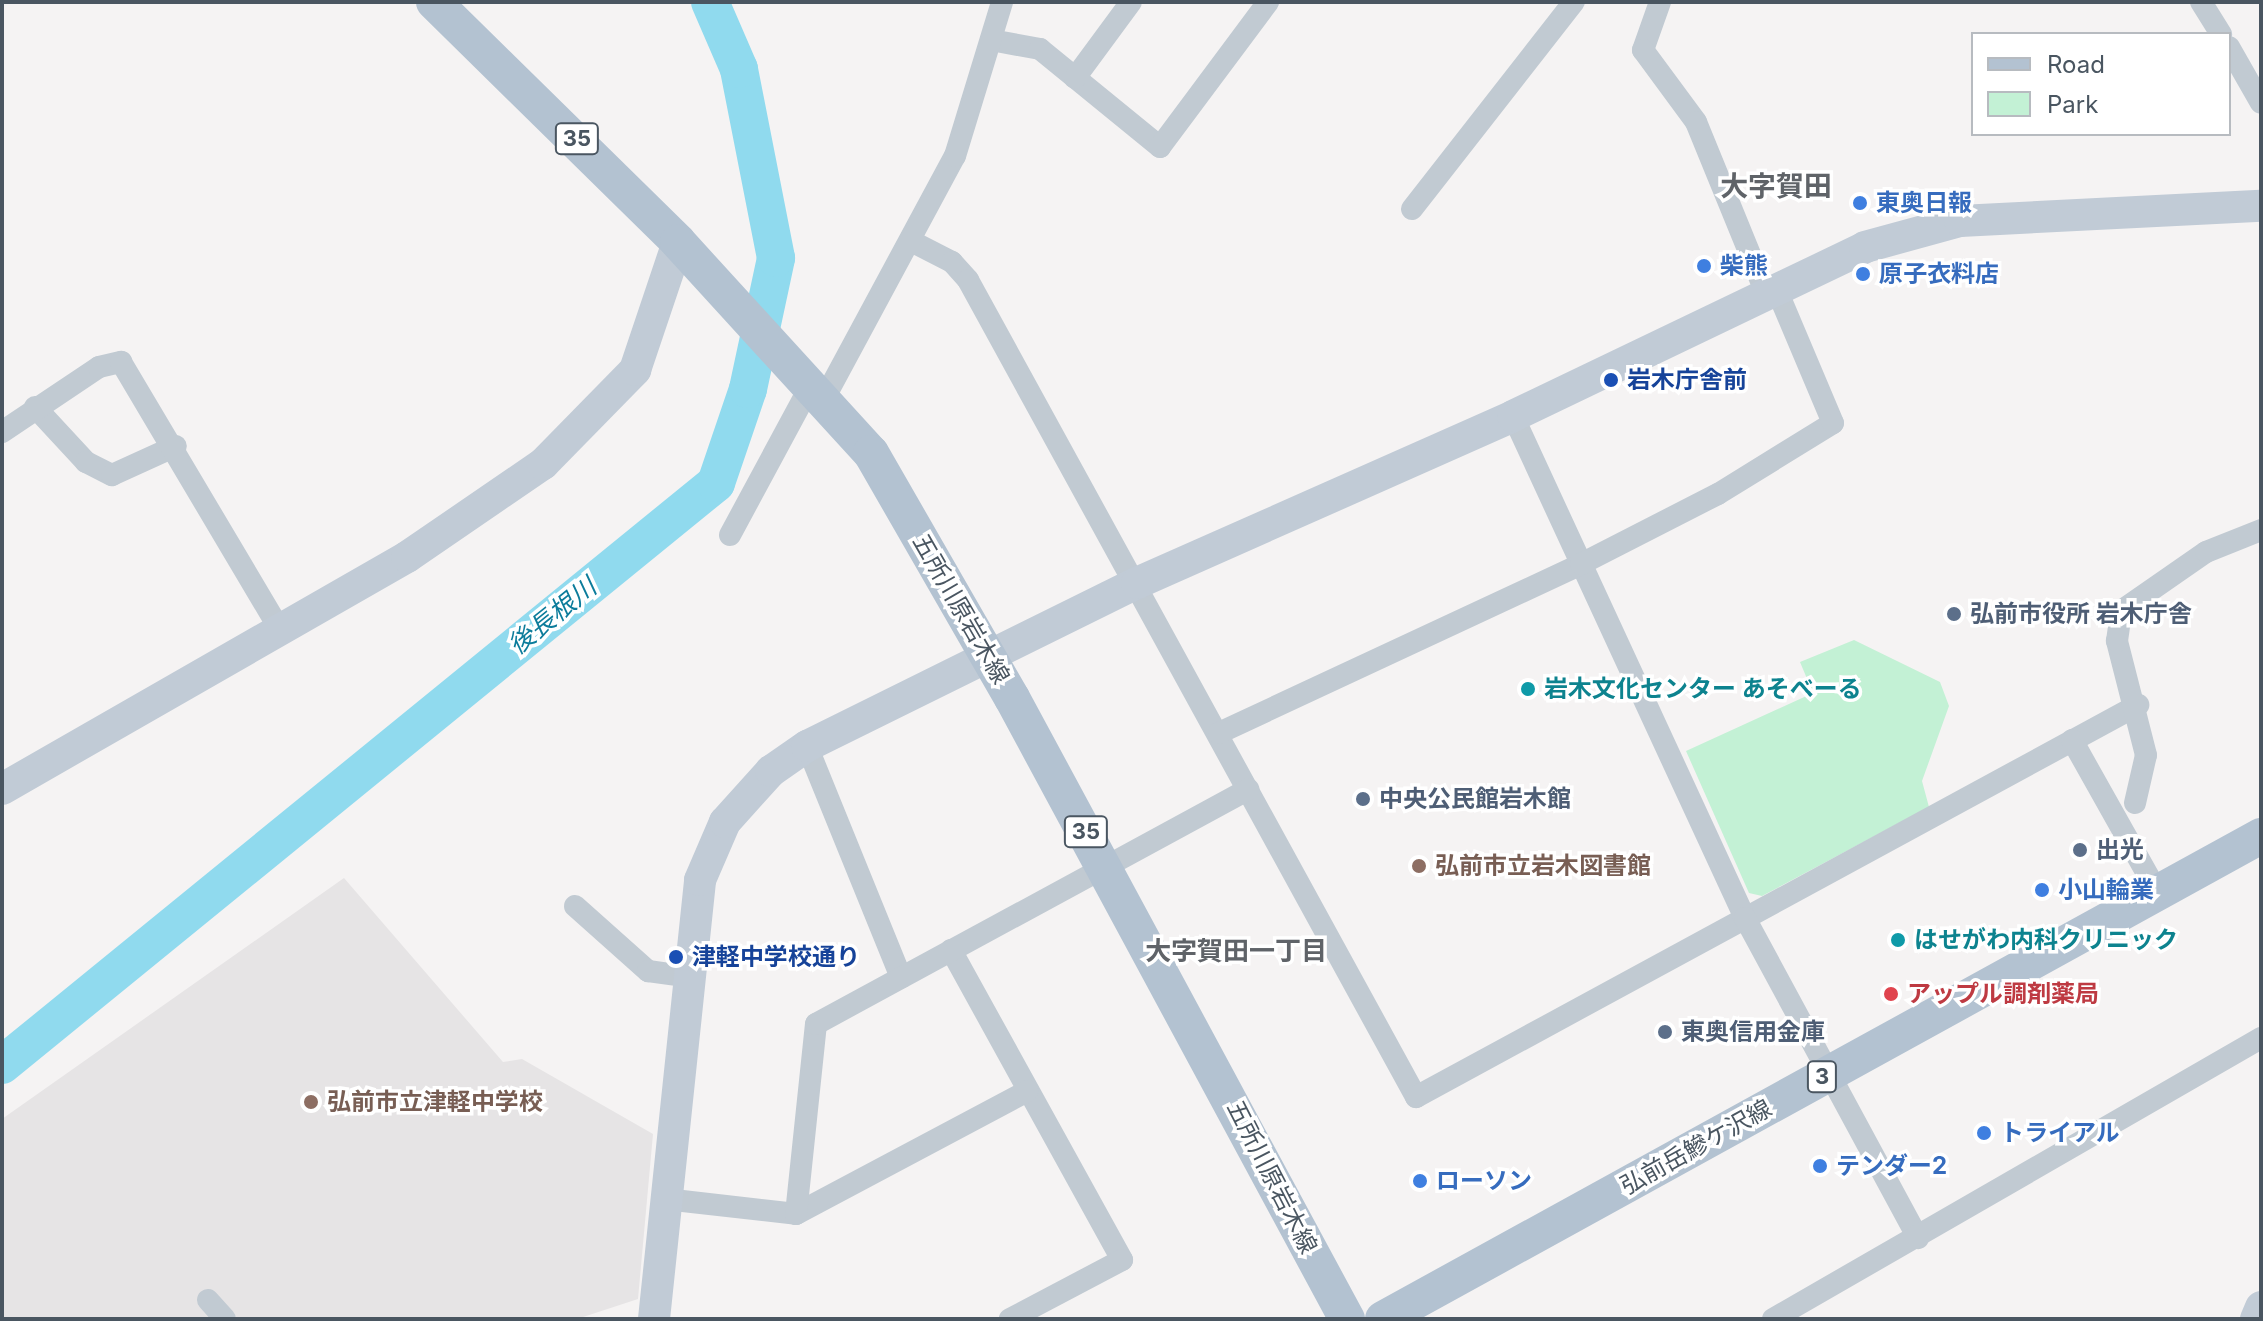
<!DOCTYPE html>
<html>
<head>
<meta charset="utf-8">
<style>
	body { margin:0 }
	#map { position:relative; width:2263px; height:1321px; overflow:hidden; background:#f5f3f3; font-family:Inter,"Noto Sans JP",sans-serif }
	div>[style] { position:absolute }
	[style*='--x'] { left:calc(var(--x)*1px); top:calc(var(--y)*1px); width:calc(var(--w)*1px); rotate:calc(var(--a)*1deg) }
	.education>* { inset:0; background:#e6e4e5 }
	.green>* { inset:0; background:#c3f1d5 }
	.river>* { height:38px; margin:-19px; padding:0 19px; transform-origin:19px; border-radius:19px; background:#90daee }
	.street>* { height:22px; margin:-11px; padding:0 11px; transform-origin:11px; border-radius:11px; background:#c1cad2 }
	.secondary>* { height:32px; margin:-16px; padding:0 16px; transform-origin:16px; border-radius:16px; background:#c1cbd6 }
	.primary>* { height:36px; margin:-18px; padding:0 18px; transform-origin:18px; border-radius:18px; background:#b3c2d1 }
	.dots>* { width:22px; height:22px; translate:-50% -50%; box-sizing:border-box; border:4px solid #fff; border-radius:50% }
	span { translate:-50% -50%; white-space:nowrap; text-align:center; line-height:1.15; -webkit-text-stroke:7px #fff; paint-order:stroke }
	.shield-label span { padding:2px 6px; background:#fff; border:2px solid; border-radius:6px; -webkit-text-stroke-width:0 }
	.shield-label { font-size:22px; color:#4a5661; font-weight:700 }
	.shop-label { font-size:24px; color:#366cbe; font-weight:700 }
	.left { translate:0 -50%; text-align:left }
	.transit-label { font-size:24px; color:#164399; font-weight:700 }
	.street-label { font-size:24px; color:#4a5661 }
	.service-label { font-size:24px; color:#4e5e75; font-weight:700 }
	.culture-label { font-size:24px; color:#0d838f; font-weight:700 }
	.education-label { font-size:24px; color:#785e54; font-weight:700 }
	.health-label { font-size:24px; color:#be3a42; font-weight:700 }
	.water-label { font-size:26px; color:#0c7c9b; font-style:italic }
	.neighbourhood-label { font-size:26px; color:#5f6368; font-weight:700 }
	.quarter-label { font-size:28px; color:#5f6368; font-weight:700 }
	.frame { position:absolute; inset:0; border:4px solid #4a5661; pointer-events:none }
	.legend { position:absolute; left:1971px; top:32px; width:260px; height:104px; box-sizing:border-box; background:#fff; border:2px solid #b7bbc0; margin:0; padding:10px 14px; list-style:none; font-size:24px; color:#4a5661 }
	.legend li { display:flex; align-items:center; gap:16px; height:40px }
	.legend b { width:40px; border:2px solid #b7bbc0 }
</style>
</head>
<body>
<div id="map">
	<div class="education">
		<i style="clip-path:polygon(344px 878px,503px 1062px,522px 1059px,653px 1134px,638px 1299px,577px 1319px,2px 1319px,2px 1119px)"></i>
	</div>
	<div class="green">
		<i style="clip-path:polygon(1854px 640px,1940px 682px,1949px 706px,1922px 781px,1929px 807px,1762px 896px,1749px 893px,1686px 751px,1813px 693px,1800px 662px)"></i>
	</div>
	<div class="river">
		<i style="--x:2;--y:1065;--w:921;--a:-39.18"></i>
		<i style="--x:716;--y:483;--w:99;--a:-71.2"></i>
		<i style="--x:748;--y:389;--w:134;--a:-77.9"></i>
		<i style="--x:776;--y:258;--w:193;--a:-101.1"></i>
		<i style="--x:739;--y:69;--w:73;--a:-113.4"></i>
	</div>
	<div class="street">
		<i style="--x:1660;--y:2;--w:51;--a:109.5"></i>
		<i style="--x:1643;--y:50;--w:89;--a:53.6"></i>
		<i style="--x:1696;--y:122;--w:183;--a:67.8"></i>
		<i style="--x:2201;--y:2;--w:38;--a:58"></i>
		<i style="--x:991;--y:40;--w:50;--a:10.4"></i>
		<i style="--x:1040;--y:49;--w:155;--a:39.2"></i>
		<i style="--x:1160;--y:147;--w:181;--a:-53.3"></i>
		<i style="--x:2229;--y:47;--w:64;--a:60.3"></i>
		<i style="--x:1075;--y:78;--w:94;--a:-53.6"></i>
		<i style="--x:1412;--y:209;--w:263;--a:-52"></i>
		<i style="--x:911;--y:241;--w:46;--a:27.1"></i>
		<i style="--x:952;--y:262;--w:24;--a:48"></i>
		<i style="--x:968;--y:280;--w:932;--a:61.26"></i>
		<i style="--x:1416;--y:1097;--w:822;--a:-28.5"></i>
		<i style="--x:825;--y:397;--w:274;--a:-61.7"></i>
		<i style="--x:955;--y:156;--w:161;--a:-73"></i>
		<i style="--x:35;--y:407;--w:75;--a:47.2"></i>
		<i style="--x:86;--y:462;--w:29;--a:27"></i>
		<i style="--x:112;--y:475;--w:70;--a:-24.4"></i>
		<i style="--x:1513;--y:416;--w:553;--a:65.2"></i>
		<i style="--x:1745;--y:918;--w:364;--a:61.6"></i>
		<i style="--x:2;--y:432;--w:117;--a:-33.8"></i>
		<i style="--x:99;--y:367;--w:23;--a:-13"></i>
		<i style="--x:121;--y:362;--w:312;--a:59.3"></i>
		<i style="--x:730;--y:535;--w:173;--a:-61.7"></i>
		<i style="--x:1219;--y:733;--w:400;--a:-25"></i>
		<i style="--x:1581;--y:564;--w:154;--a:-27.1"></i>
		<i style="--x:1718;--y:494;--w:135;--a:-31.7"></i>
		<i style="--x:1833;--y:423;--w:149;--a:-112.9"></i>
		<i style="--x:2072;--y:740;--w:176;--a:60.7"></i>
		<i style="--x:807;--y:746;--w:250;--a:67.9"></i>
		<i style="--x:2135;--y:803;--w:49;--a:-77.1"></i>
		<i style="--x:2146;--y:755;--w:118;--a:-104.3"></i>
		<i style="--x:2117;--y:641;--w:30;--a:-82"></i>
		<i style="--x:2121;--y:611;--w:103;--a:-34.8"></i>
		<i style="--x:2206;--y:552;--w:59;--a:-21.8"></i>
		<i style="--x:575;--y:906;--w:98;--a:41.7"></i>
		<i style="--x:648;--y:971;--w:37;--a:8"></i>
		<i style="--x:951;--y:950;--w:354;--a:61.1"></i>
		<i style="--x:1122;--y:1260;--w:127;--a:152.2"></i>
		<i style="--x:665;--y:1199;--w:132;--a:6.5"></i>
		<i style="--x:796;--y:1214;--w:262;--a:-28"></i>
		<i style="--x:796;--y:1214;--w:191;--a:-84"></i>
		<i style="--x:816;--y:1024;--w:492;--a:-28.5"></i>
		<i style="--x:208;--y:1300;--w:25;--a:48"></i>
		<i style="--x:1773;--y:1319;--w:563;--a:-29.93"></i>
	</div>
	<div class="secondary">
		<i style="--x:2;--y:789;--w:467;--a:-29.8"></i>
		<i style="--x:407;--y:557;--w:165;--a:-34.4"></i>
		<i style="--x:543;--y:464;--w:132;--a:-45.6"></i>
		<i style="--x:635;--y:370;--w:135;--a:-71.4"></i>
		<i style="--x:654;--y:1319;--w:441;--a:-84"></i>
		<i style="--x:700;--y:880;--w:63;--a:-66.7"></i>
		<i style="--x:725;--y:822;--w:69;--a:-48"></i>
		<i style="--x:771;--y:771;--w:44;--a:-34.8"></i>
		<i style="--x:807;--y:746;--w:368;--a:-26.3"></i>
		<i style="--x:1137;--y:583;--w:411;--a:-23.9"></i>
		<i style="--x:1513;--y:416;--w:390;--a:-25.6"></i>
		<i style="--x:1865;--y:247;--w:98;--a:-15.3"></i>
		<i style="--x:1960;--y:221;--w:301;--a:-2.9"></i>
		<i style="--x:2256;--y:1319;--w:13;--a:-67"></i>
	</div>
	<div class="primary">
		<i style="--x:434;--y:2;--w:342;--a:44.5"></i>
		<i style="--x:678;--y:242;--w:286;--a:47.6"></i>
		<i style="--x:871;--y:453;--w:283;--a:60.1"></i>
		<i style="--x:1012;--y:698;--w:706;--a:61.66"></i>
		<i style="--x:1383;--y:1319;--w:1002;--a:-28.82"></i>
	</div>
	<div class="dots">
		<i style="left:1860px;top:203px;background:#3f7fe0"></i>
		<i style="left:1704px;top:266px;background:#3f7fe0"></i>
		<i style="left:1863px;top:274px;background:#3f7fe0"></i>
		<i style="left:1611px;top:380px;background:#1a4fb4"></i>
		<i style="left:1954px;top:614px;background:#5c6f8a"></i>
		<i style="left:1528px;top:689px;background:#0f9aa8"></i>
		<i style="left:1363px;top:799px;background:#5c6f8a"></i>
		<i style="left:2080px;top:850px;background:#5c6f8a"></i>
		<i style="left:1419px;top:866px;background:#8d6e63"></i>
		<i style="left:2042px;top:890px;background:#3f7fe0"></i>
		<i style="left:1898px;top:940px;background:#0f9aa8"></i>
		<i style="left:676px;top:957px;background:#1a4fb4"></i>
		<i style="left:1891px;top:994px;background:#e0444e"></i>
		<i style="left:1665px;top:1032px;background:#5c6f8a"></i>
		<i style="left:311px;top:1102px;background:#8d6e63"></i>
		<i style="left:1984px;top:1133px;background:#3f7fe0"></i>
		<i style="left:1820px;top:1166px;background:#3f7fe0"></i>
		<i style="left:1420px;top:1181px;background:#3f7fe0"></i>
	</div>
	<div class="shield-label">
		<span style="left:577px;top:139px">35</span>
		<span style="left:1086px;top:832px">35</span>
		<span style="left:1822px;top:1077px">3</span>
	</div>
	<div class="shop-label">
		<span class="left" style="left:1876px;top:203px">東奥日報</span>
		<span class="left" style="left:1720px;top:266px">柴熊</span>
		<span class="left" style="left:1879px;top:274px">原子衣料店</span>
		<span class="left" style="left:2058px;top:890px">小山輪業</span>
		<span class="left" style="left:2000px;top:1133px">トライアル</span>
		<span class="left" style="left:1836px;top:1166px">テンダー2</span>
		<span class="left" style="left:1436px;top:1181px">ローソン</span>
	</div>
	<div class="transit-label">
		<span class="left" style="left:1627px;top:380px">岩木庁舎前</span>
		<span class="left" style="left:692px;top:957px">津軽中学校通り</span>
	</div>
	<div class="street-label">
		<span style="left:961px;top:609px;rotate:60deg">五所川原岩木線</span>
		<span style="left:1696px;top:1147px;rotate:-29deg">弘前岳鰺ケ沢線</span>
		<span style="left:1272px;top:1177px;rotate:63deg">五所川原岩木線</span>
	</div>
	<div class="service-label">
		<span class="left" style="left:1970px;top:614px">弘前市役所 岩木庁舎</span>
		<span class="left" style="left:1379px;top:799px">中央公民館岩木館</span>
		<span class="left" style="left:2096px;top:850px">出光</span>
		<span class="left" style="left:1681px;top:1032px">東奥信用金庫</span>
	</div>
	<div class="culture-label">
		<span class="left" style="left:1544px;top:689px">岩木文化センター あそべーる</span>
		<span class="left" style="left:1914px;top:940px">はせがわ内科クリニック</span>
	</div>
	<div class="education-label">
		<span class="left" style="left:1435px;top:866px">弘前市立岩木図書館</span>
		<span class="left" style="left:327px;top:1102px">弘前市立津軽中学校</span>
	</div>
	<div class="health-label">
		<span class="left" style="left:1907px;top:994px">アップル調剤薬局</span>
	</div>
	<div class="water-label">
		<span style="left:552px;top:616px;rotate:-39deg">後長根川</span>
	</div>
	<div class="neighbourhood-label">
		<span style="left:1236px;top:951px">大字賀田一丁目</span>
	</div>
	<div class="quarter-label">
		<span style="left:1776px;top:186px">大字賀田</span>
	</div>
	<div class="frame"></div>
	<ul class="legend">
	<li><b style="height:10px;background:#b3c2d1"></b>Road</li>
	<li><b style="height:22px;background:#c3f1d5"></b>Park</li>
	</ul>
</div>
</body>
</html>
